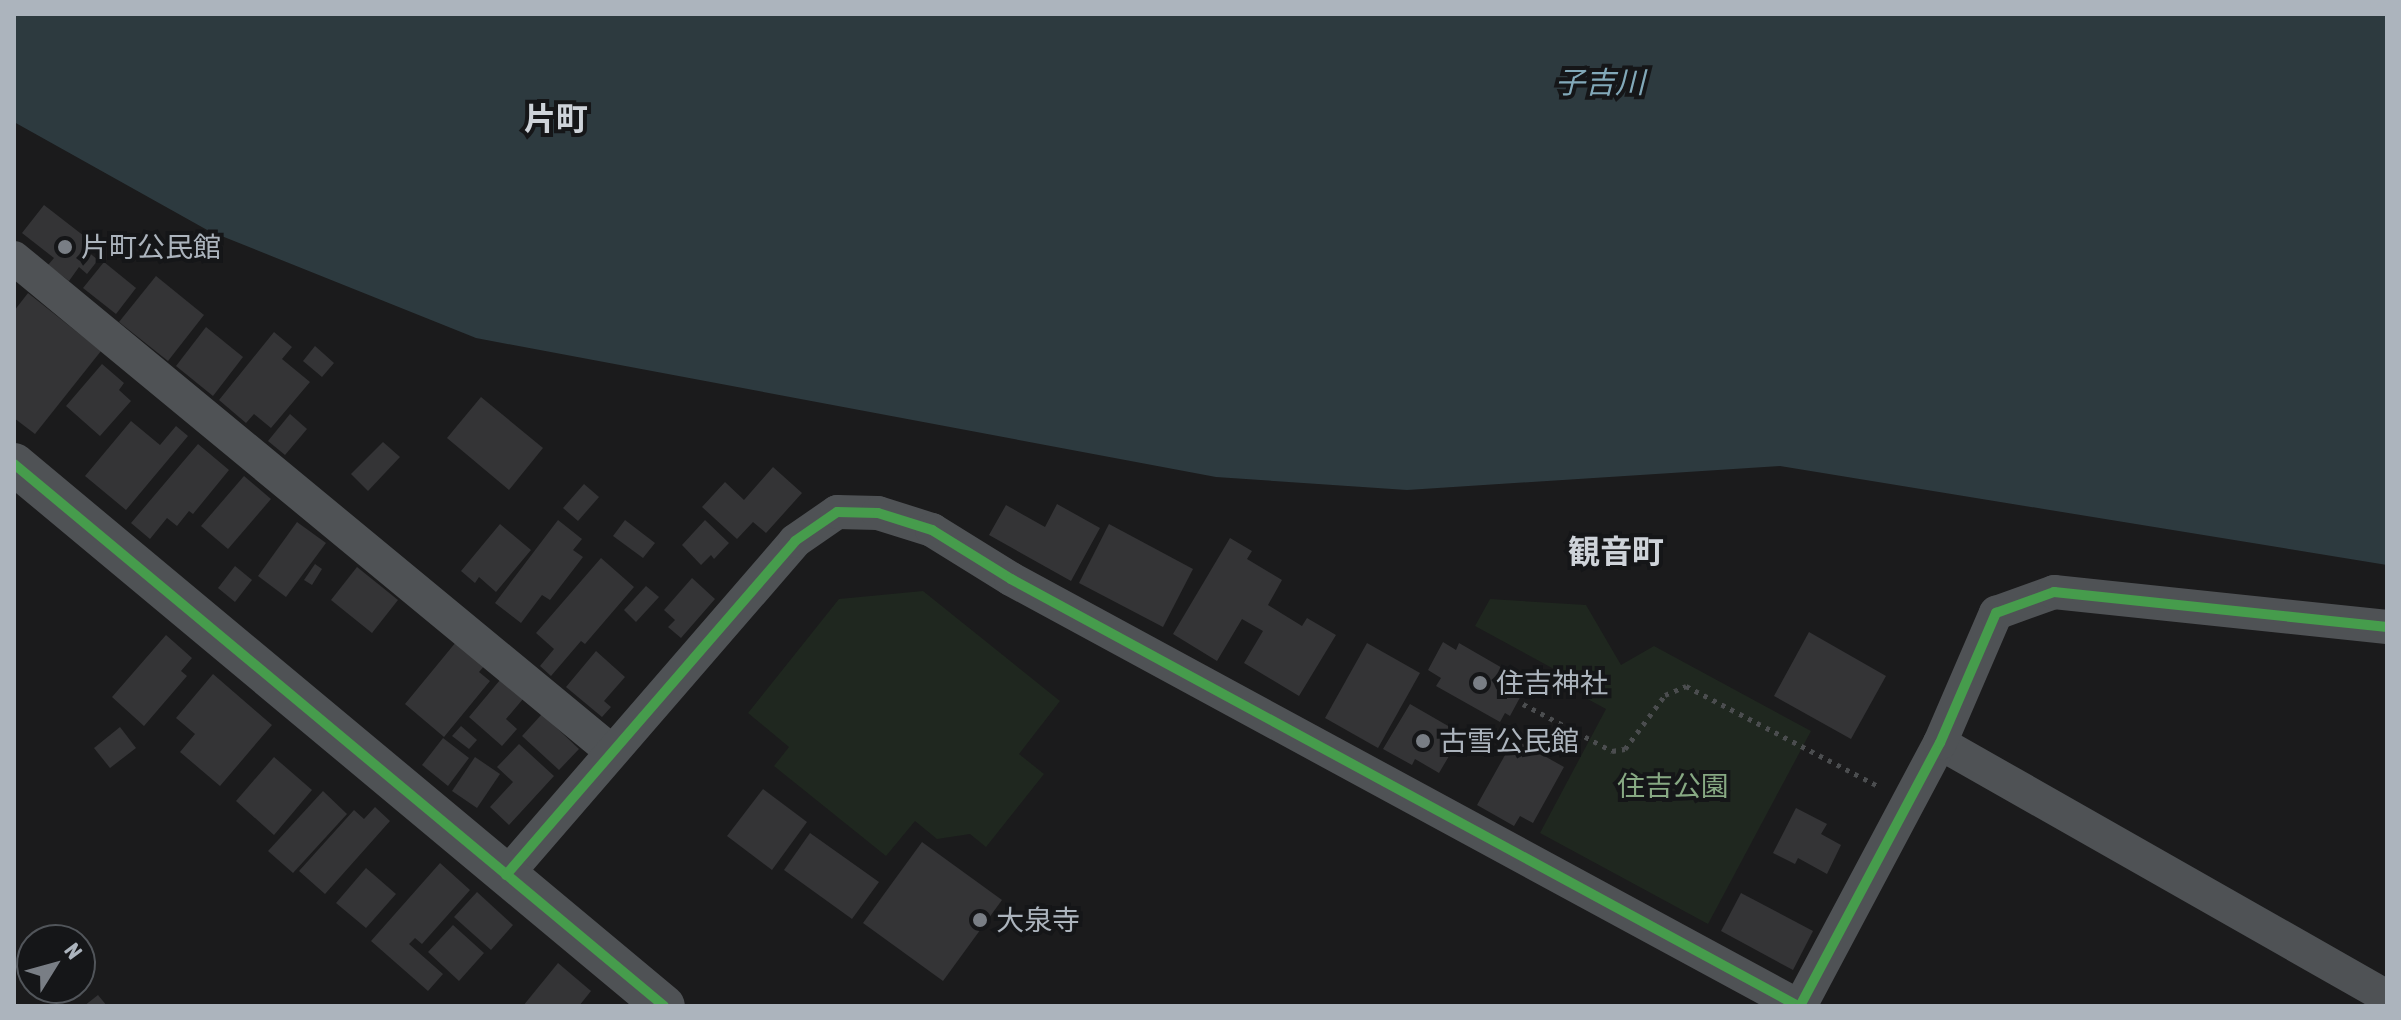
<!DOCTYPE html>
<html>
<head>
<meta charset="utf-8">
<style>
	body { margin:0 }
	#map { position:relative; width:2401px; height:1020px; overflow:hidden; background:#1b1b1c; font-family:"Asap Condensed","Noto Sans JP",sans-serif }
	div>[style] { position:absolute }
	[style*='--x'] { left:calc(var(--x)*1px); top:calc(var(--y)*1px); width:calc(var(--w)*1px); rotate:calc(var(--a)*1deg) }
	.green>* { inset:0; background:#1f271f }
	.water>* { inset:0; background:#2d3a3f }
	.building>* { inset:0; background:#343436 }
	.path>* { height:5px; margin-top:-2.5px; transform-origin:0; background:repeating-linear-gradient(90deg,#4b4d4f 0 4px,transparent 0 10px) }
	.minor>* { height:34px; margin:-17px; padding:0 17px; transform-origin:17px; border-radius:17px; background:#4f5255 }
	.tertiary>* { height:42px; margin:-21px; padding:0 21px; transform-origin:21px; border-radius:21px; background:#4f5255 }
	.cycleway>* { height:10px; margin:-5px; padding:0 5px; transform-origin:5px; border-radius:5px; background:#469c4c }
	.dots>* { width:22px; height:22px; translate:-50% -50%; box-sizing:border-box; border:4px solid #151618; border-radius:50% }
	span { translate:-50% -50%; white-space:nowrap; text-align:center; line-height:1.15; -webkit-text-stroke:8px #151618; paint-order:stroke }
	.poi-label { font-size:28px; color:#acb4bd }
	.left { translate:0 -50%; text-align:left }
	.park-label { font-size:28px; color:#87a983 }
	.water-label { font-size:30px; color:#82a9b9; font-style:italic }
	.quarter-label { font-size:32px; color:#ced3d9; font-weight:700 }
	.frame { position:absolute; inset:0; border:16px solid #acb4bd; pointer-events:none }
	.north { position:absolute; left:16px; top:924px; width:80px; height:80px; box-sizing:border-box; background:#151618; border:2px solid #51555a; border-radius:50%; rotate:53deg; font-size:22px; font-weight:700; line-height:32px; text-align:center; color:#acb4bd }
	.north::after { content:''; display:block; margin:auto; width:28px; height:36px; background:#797e85; clip-path:polygon(50% 0,100% 100%,50% 72%,0 100%) }
</style>
</head>
<body>
<div id="map">
	<div class="green">
		<i style="clip-path:polygon(923px 591px,1060px 701px,1019px 754px,1044px 774px,986px 847px,970px 834px,937px 839px,915px 821px,886px 856px,774px 766px,789px 747px,748px 713px,839px 599px)"></i>
		<i style="clip-path:polygon(1490px 599px,1586px 605px,1621px 665px,1654px 646px,1811px 731px,1708px 924px,1540px 833px,1606px 709px,1582px 696px,1587px 687px,1475px 626px)"></i>
	</div>
	<div class="water">
		<i style="clip-path:polygon(14px 14px,2387px 14px,2387px 565px,1780px 466px,1407px 490px,1216px 477px,476px 338px,209px 231px,14px 122px)"></i>
	</div>
	<div class="building">
		<i style="clip-path:polygon(44px 205px,93px 243px,87px 251px,98px 260px,87px 274px,79px 267px,69px 281px,48px 265px,54px 258px,22px 233px)"></i>
		<i style="clip-path:polygon(104px 262px,136px 288px,116px 314px,83px 288px)"></i>
		<i style="clip-path:polygon(156px 276px,204px 315px,168px 361px,119px 322px)"></i>
		<i style="clip-path:polygon(28px 293px,101px 351px,35px 434px,14px 418px,14px 311px)"></i>
		<i style="clip-path:polygon(206px 327px,243px 357px,213px 396px,176px 366px)"></i>
		<i style="clip-path:polygon(274px 332px,292px 347px,282px 359px,310px 382px,271px 428px,254px 414px,246px 423px,219px 400px)"></i>
		<i style="clip-path:polygon(315px 346px,334px 363px,322px 377px,303px 361px)"></i>
		<i style="clip-path:polygon(102px 364px,124px 383px,119px 390px,131px 401px,100px 436px,66px 406px)"></i>
		<i style="clip-path:polygon(481px 397px,543px 448px,509px 490px,447px 438px)"></i>
		<i style="clip-path:polygon(290px 414px,307px 429px,285px 455px,268px 441px)"></i>
		<i style="clip-path:polygon(131px 421px,160px 445px,176px 426px,188px 436px,126px 510px,85px 476px)"></i>
		<i style="clip-path:polygon(383px 442px,400px 457px,368px 491px,351px 474px)"></i>
		<i style="clip-path:polygon(198px 444px,229px 470px,193px 514px,189px 511px,177px 526px,167px 518px,150px 539px,131px 523px)"></i>
		<i style="clip-path:polygon(773px 467px,802px 493px,766px 533px,753px 522px,737px 539px,702px 507px,725px 482px,744px 500px)"></i>
		<i style="clip-path:polygon(244px 476px,271px 499px,228px 549px,201px 526px)"></i>
		<i style="clip-path:polygon(584px 484px,599px 497px,578px 521px,563px 508px)"></i>
		<i style="clip-path:polygon(1057px 504px,1100px 528px,1071px 581px,989px 535px,1006px 505px,1045px 527px)"></i>
		<i style="clip-path:polygon(558px 520px,582px 539px,573px 550px,583px 557px,550px 600px,542px 595px,521px 623px,495px 603px)"></i>
		<i style="clip-path:polygon(625px 520px,655px 543px,643px 558px,613px 536px)"></i>
		<i style="clip-path:polygon(705px 520px,729px 543px,714px 559px,711px 555px,701px 565px,682px 545px)"></i>
		<i style="clip-path:polygon(297px 522px,326px 543px,286px 597px,258px 576px)"></i>
		<i style="clip-path:polygon(500px 524px,531px 550px,496px 592px,479px 577px,475px 583px,461px 571px)"></i>
		<i style="clip-path:polygon(1109px 524px,1193px 569px,1163px 627px,1079px 583px)"></i>
		<i style="clip-path:polygon(1230px 538px,1252px 551px,1247px 559px,1282px 580px,1268px 605px,1302px 626px,1307px 618px,1336px 635px,1299px 696px,1244px 663px,1263px 631px,1242px 619px,1217px 661px,1173px 634px)"></i>
		<i style="clip-path:polygon(601px 558px,634px 587px,585px 644px,581px 641px,551px 676px,540px 666px,554px 649px,536px 633px)"></i>
		<i style="clip-path:polygon(315px 564px,322px 569px,312px 585px,304px 580px)"></i>
		<i style="clip-path:polygon(235px 566px,252px 580px,235px 602px,218px 588px)"></i>
		<i style="clip-path:polygon(357px 567px,398px 600px,372px 633px,331px 600px)"></i>
		<i style="clip-path:polygon(692px 578px,715px 599px,681px 638px,668px 627px,675px 620px,664px 610px)"></i>
		<i style="clip-path:polygon(646px 586px,659px 597px,636px 622px,624px 610px)"></i>
		<i style="clip-path:polygon(1809px 632px,1886px 676px,1851px 739px,1774px 696px)"></i>
		<i style="clip-path:polygon(166px 635px,192px 658px,181px 671px,187px 676px,144px 726px,112px 697px)"></i>
		<i style="clip-path:polygon(456px 642px,485px 665px,479px 672px,490px 681px,444px 737px,405px 704px)"></i>
		<i style="clip-path:polygon(1443px 642px,1456px 650px,1459px 643px,1523px 680px,1519px 687px,1524px 690px,1510px 716px,1505px 713px,1500px 722px,1436px 686px,1441px 678px,1428px 670px)"></i>
		<i style="clip-path:polygon(1367px 643px,1420px 673px,1378px 748px,1325px 718px)"></i>
		<i style="clip-path:polygon(596px 651px,625px 677px,604px 701px,611px 707px,602px 717px,566px 687px)"></i>
		<i style="clip-path:polygon(213px 674px,272px 725px,220px 786px,180px 752px,195px 734px,176px 718px)"></i>
		<i style="clip-path:polygon(500px 680px,523px 699px,506px 719px,517px 729px,502px 746px,469px 717px)"></i>
		<i style="clip-path:polygon(1410px 704px,1462px 734px,1439px 773px,1415px 759px,1412px 765px,1383px 749px)"></i>
		<i style="clip-path:polygon(542px 714px,579px 749px,559px 770px,522px 736px)"></i>
		<i style="clip-path:polygon(461px 726px,477px 740px,469px 749px,452px 736px)"></i>
		<i style="clip-path:polygon(120px 727px,136px 748px,110px 768px,94px 748px)"></i>
		<i style="clip-path:polygon(443px 738px,469px 758px,448px 786px,422px 765px)"></i>
		<i style="clip-path:polygon(1514px 739px,1564px 767px,1533px 823px,1520px 816px,1514px 826px,1477px 805px)"></i>
		<i style="clip-path:polygon(519px 744px,554px 776px,509px 825px,490px 807px,513px 782px,497px 767px)"></i>
		<i style="clip-path:polygon(274px 757px,312px 790px,274px 835px,236px 801px)"></i>
		<i style="clip-path:polygon(475px 757px,500px 774px,477px 808px,452px 791px)"></i>
		<i style="clip-path:polygon(763px 789px,807px 822px,772px 870px,727px 836px)"></i>
		<i style="clip-path:polygon(323px 791px,347px 814px,293px 873px,268px 851px)"></i>
		<i style="clip-path:polygon(375px 807px,390px 821px,325px 894px,299px 871px,354px 810px,364px 819px)"></i>
		<i style="clip-path:polygon(1796px 808px,1827px 824px,1821px 834px,1841px 845px,1827px 874px,1798px 858px,1795px 864px,1773px 853px)"></i>
		<i style="clip-path:polygon(810px 833px,879px 882px,852px 919px,784px 870px)"></i>
		<i style="clip-path:polygon(922px 842px,1002px 900px,943px 981px,863px 923px)"></i>
		<i style="clip-path:polygon(440px 863px,470px 890px,422px 944px,415px 938px,409px 944px,443px 974px,428px 991px,371px 941px)"></i>
		<i style="clip-path:polygon(366px 868px,396px 894px,366px 928px,336px 903px)"></i>
		<i style="clip-path:polygon(477px 892px,513px 925px,491px 950px,454px 917px)"></i>
		<i style="clip-path:polygon(1741px 893px,1813px 931px,1793px 970px,1721px 931px)"></i>
		<i style="clip-path:polygon(453px 925px,484px 953px,459px 981px,428px 952px)"></i>
		<i style="clip-path:polygon(558px 963px,591px 991px,579px 1006px,523px 1006px)"></i>
		<i style="clip-path:polygon(46px 988px,66px 988px,55px 998px)"></i>
		<i style="clip-path:polygon(98px 995px,107px 1006px,84px 1006px)"></i>
	</div>
	<div class="path">
		<i style="--x:1523;--y:704;--w:101;--a:27.8"></i>
		<i style="--x:1612;--y:751;--w:13;--a:-9"></i>
		<i style="--x:1625;--y:749;--w:67;--a:-53.5"></i>
		<i style="--x:1665;--y:695;--w:23;--a:-23"></i>
		<i style="--x:1686;--y:686;--w:219;--a:27.5"></i>
	</div>
	<div class="minor">
		<i style="--x:14;--y:258;--w:773;--a:39.54"></i>
		<i style="--x:1940;--y:743;--w:514;--a:29.61"></i>
		<i style="--x:506;--y:875;--w:442;--a:-49.1"></i>
		<i style="--x:795;--y:541;--w:51;--a:-34.6"></i>
		<i style="--x:837;--y:512;--w:41;--a:1.4"></i>
		<i style="--x:878;--y:513;--w:57;--a:17.5"></i>
		<i style="--x:932;--y:530;--w:93;--a:31.8"></i>
		<i style="--x:1011;--y:579;--w:895;--a:28.48"></i>
		<i style="--x:1800;--y:1006;--w:298;--a:-62"></i>
		<i style="--x:1940;--y:743;--w:142;--a:-66.7"></i>
		<i style="--x:1996;--y:613;--w:62;--a:-19.9"></i>
		<i style="--x:2054;--y:592;--w:335;--a:6"></i>
	</div>
	<div class="tertiary">
		<i style="--x:14;--y:464;--w:846;--a:39.82"></i>
	</div>
	<div class="cycleway">
		<i style="--x:14;--y:464;--w:846;--a:39.82"></i>
		<i style="--x:506;--y:875;--w:442;--a:-49.1"></i>
		<i style="--x:795;--y:541;--w:51;--a:-34.6"></i>
		<i style="--x:837;--y:512;--w:41;--a:1.4"></i>
		<i style="--x:878;--y:513;--w:57;--a:17.5"></i>
		<i style="--x:932;--y:530;--w:93;--a:31.8"></i>
		<i style="--x:1011;--y:579;--w:895;--a:28.48"></i>
		<i style="--x:1800;--y:1006;--w:298;--a:-62"></i>
		<i style="--x:1940;--y:743;--w:142;--a:-66.7"></i>
		<i style="--x:1996;--y:613;--w:62;--a:-19.9"></i>
		<i style="--x:2054;--y:592;--w:335;--a:6"></i>
	</div>
	<div class="dots">
		<i style="left:65px;top:247px;background:#797e85"></i>
		<i style="left:1480px;top:683px;background:#797e85"></i>
		<i style="left:1423px;top:741px;background:#797e85"></i>
		<i style="left:980px;top:920px;background:#797e85"></i>
	</div>
	<div class="poi-label">
		<span class="left" style="left:81px;top:247px">片町公民館</span>
		<span class="left" style="left:1496px;top:683px">住吉神社</span>
		<span class="left" style="left:1439px;top:741px">古雪公民館</span>
		<span class="left" style="left:996px;top:920px">大泉寺</span>
	</div>
	<div class="park-label">
		<span style="left:1673px;top:786px">住吉公園</span>
	</div>
	<div class="water-label">
		<span style="left:1600px;top:82px">子吉川</span>
	</div>
	<div class="quarter-label">
		<span style="left:556px;top:119px">片町</span>
		<span style="left:1616px;top:552px">観音町</span>
	</div>
	<div class="frame"></div>
	<div class="north">N</div>
</div>
</body>
</html>
